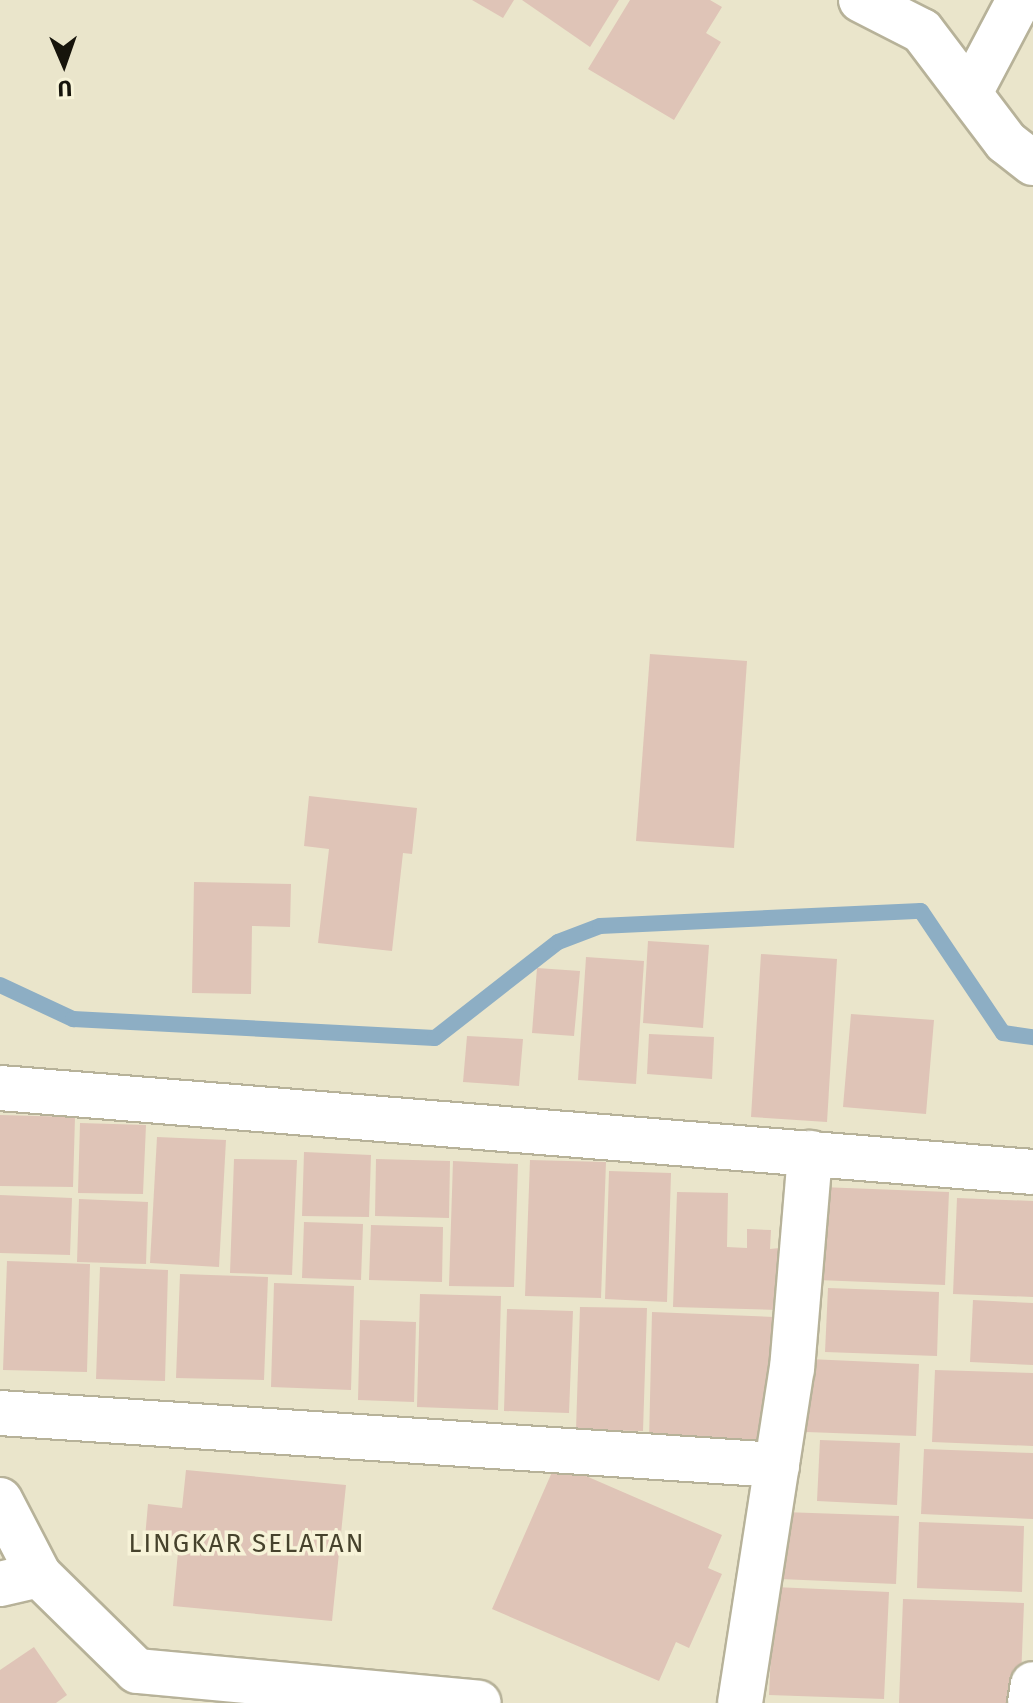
<!DOCTYPE html>
<html>
<head>
<meta charset="utf-8">
<style>
	body { margin:0 }
	#map { position:relative; width:1033px; height:1703px; overflow:hidden; background:#eae5cb; font-family:"Fira Sans",sans-serif }
	div>[style] { position:absolute }
	[style*='--x'] { left:calc(var(--x)*1px); top:calc(var(--y)*1px); width:calc(var(--w)*1px); rotate:calc(var(--a)*1deg) }
	.stream>* { height:16px; margin:-8px; padding:0 8px; transform-origin:8px; border-radius:8px; background:#8daec4 }
	.building>* { inset:0; background:#dfc4b7 }
	.roads { filter:drop-shadow(2px 0 #b7b299) drop-shadow(-2px 0 #b7b299) drop-shadow(0 2px #b7b299) drop-shadow(0 -2px #b7b299) }
	.minor>* { height:44px; margin:-22px; padding:0 22px; transform-origin:22px; border-radius:22px; background:#fff }
	span { translate:-50% -50%; white-space:nowrap; text-align:center; line-height:1.15; -webkit-text-stroke:7px #f7f3d8; paint-order:stroke }
	.quarter-label { font-size:26px; color:#46422c; letter-spacing:2px }
	.north { position:absolute; left:24px; top:24px; width:80px; height:80px; -webkit-text-stroke:6px #f7f3d8; paint-order:stroke; rotate:178deg; font-size:22px; font-weight:700; line-height:32px; text-align:center; color:#16140b }
	.north::after { content:''; display:block; margin:auto; width:28px; height:36px; background:#16140b; clip-path:polygon(50% 0,100% 100%,50% 72%,0 100%) }
</style>
</head>
<body>
<div id="map">
	<div class="stream">
		<i style="--x:0;--y:985;--w:81;--a:25"></i>
		<i style="--x:73;--y:1019;--w:362;--a:3"></i>
		<i style="--x:435;--y:1038;--w:156;--a:-38"></i>
		<i style="--x:558;--y:942;--w:45;--a:-20.9"></i>
		<i style="--x:600;--y:926;--w:321;--a:-2.7"></i>
		<i style="--x:921;--y:911;--w:147;--a:56.1"></i>
		<i style="--x:1003;--y:1033;--w:30;--a:8"></i>
	</div>
	<div class="building">
		<i style="clip-path:polygon(472px 0,514px 0,503px 18px)"></i>
		<i style="clip-path:polygon(522px 0,619px 0,590px 47px)"></i>
		<i style="clip-path:polygon(630px 0,710px 0,722px 7px,706px 33px,721px 42px,674px 120px,588px 69px)"></i>
		<i style="clip-path:polygon(650px 654px,747px 661px,734px 848px,636px 841px)"></i>
		<i style="clip-path:polygon(309px 796px,417px 808px,412px 854px,403px 853px,392px 951px,318px 943px,329px 849px,304px 846px)"></i>
		<i style="clip-path:polygon(194px 882px,291px 884px,290px 927px,252px 926px,251px 994px,192px 993px)"></i>
		<i style="clip-path:polygon(648px 941px,709px 945px,703px 1028px,643px 1023px)"></i>
		<i style="clip-path:polygon(761px 954px,837px 959px,827px 1122px,751px 1117px)"></i>
		<i style="clip-path:polygon(586px 957px,644px 961px,636px 1084px,578px 1080px)"></i>
		<i style="clip-path:polygon(537px 968px,580px 971px,574px 1036px,532px 1033px)"></i>
		<i style="clip-path:polygon(851px 1014px,934px 1020px,926px 1114px,843px 1107px)"></i>
		<i style="clip-path:polygon(649px 1034px,714px 1037px,712px 1079px,647px 1074px)"></i>
		<i style="clip-path:polygon(467px 1036px,523px 1039px,519px 1086px,463px 1082px)"></i>
		<i style="clip-path:polygon(0 1115px,75px 1117px,73px 1187px,0 1186px)"></i>
		<i style="clip-path:polygon(80px 1123px,146px 1125px,143px 1194px,78px 1193px)"></i>
		<i style="clip-path:polygon(157px 1137px,226px 1140px,219px 1267px,150px 1263px)"></i>
		<i style="clip-path:polygon(304px 1152px,371px 1155px,369px 1217px,302px 1216px)"></i>
		<i style="clip-path:polygon(234px 1159px,297px 1160px,292px 1275px,230px 1273px)"></i>
		<i style="clip-path:polygon(376px 1159px,450px 1161px,449px 1218px,375px 1216px)"></i>
		<i style="clip-path:polygon(530px 1160px,606px 1162px,601px 1298px,525px 1296px)"></i>
		<i style="clip-path:polygon(453px 1161px,518px 1164px,514px 1287px,449px 1286px)"></i>
		<i style="clip-path:polygon(609px 1171px,671px 1173px,667px 1302px,605px 1299px)"></i>
		<i style="clip-path:polygon(821px 1187px,949px 1192px,945px 1285px,817px 1280px)"></i>
		<i style="clip-path:polygon(677px 1192px,728px 1193px,727px 1247px,747px 1248px,747px 1229px,771px 1230px,770px 1249px,780px 1248px,778px 1310px,673px 1307px)"></i>
		<i style="clip-path:polygon(0 1195px,72px 1198px,70px 1255px,0 1253px)"></i>
		<i style="clip-path:polygon(957px 1198px,1033px 1201px,1033px 1297px,953px 1294px)"></i>
		<i style="clip-path:polygon(79px 1199px,148px 1202px,146px 1264px,77px 1262px)"></i>
		<i style="clip-path:polygon(304px 1222px,363px 1224px,361px 1280px,302px 1278px)"></i>
		<i style="clip-path:polygon(371px 1225px,443px 1227px,442px 1282px,369px 1280px)"></i>
		<i style="clip-path:polygon(7px 1261px,90px 1264px,87px 1372px,3px 1370px)"></i>
		<i style="clip-path:polygon(100px 1267px,168px 1270px,165px 1381px,96px 1379px)"></i>
		<i style="clip-path:polygon(180px 1274px,268px 1277px,264px 1380px,176px 1378px)"></i>
		<i style="clip-path:polygon(274px 1283px,354px 1286px,351px 1390px,271px 1387px)"></i>
		<i style="clip-path:polygon(828px 1288px,939px 1292px,937px 1356px,825px 1352px)"></i>
		<i style="clip-path:polygon(420px 1294px,501px 1296px,498px 1410px,417px 1407px)"></i>
		<i style="clip-path:polygon(973px 1300px,1033px 1303px,1033px 1365px,970px 1362px)"></i>
		<i style="clip-path:polygon(580px 1307px,647px 1308px,643px 1431px,576px 1430px)"></i>
		<i style="clip-path:polygon(507px 1309px,573px 1311px,569px 1413px,504px 1411px)"></i>
		<i style="clip-path:polygon(652px 1312px,774px 1317px,770px 1445px,649px 1442px)"></i>
		<i style="clip-path:polygon(360px 1320px,416px 1322px,414px 1402px,358px 1400px)"></i>
		<i style="clip-path:polygon(809px 1359px,919px 1364px,916px 1436px,806px 1432px)"></i>
		<i style="clip-path:polygon(935px 1370px,1033px 1373px,1033px 1446px,932px 1442px)"></i>
		<i style="clip-path:polygon(820px 1440px,900px 1443px,897px 1505px,817px 1501px)"></i>
		<i style="clip-path:polygon(924px 1449px,1033px 1453px,1033px 1519px,921px 1514px)"></i>
		<i style="clip-path:polygon(556px 1463px,722px 1535px,708px 1568px,722px 1574px,689px 1648px,676px 1642px,659px 1681px,492px 1609px)"></i>
		<i style="clip-path:polygon(186px 1470px,346px 1485px,332px 1621px,173px 1606px,178px 1552px,144px 1549px,148px 1504px,182px 1508px)"></i>
		<i style="clip-path:polygon(783px 1512px,899px 1516px,896px 1584px,780px 1579px)"></i>
		<i style="clip-path:polygon(919px 1522px,1024px 1526px,1022px 1592px,917px 1588px)"></i>
		<i style="clip-path:polygon(774px 1587px,889px 1592px,884px 1699px,769px 1695px)"></i>
		<i style="clip-path:polygon(903px 1599px,1024px 1603px,1020px 1703px,899px 1703px)"></i>
		<i style="clip-path:polygon(34px 1647px,67px 1695px,56px 1703px,0 1703px,0 1670px)"></i>
	</div>
	<div class="roads">
		<div class="minor">
			<i style="--x:861;--y:0;--w:68;--a:26.9"></i>
			<i style="--x:922;--y:31;--w:139;--a:52.9"></i>
			<i style="--x:1006;--y:142;--w:34;--a:38"></i>
			<i style="--x:972;--y:89;--w:101;--a:-62.2"></i>
			<i style="--x:0;--y:1088;--w:1036;--a:4.65"></i>
			<i style="--x:0;--y:1413;--w:779;--a:3.83"></i>
			<i style="--x:0;--y:1500;--w:85;--a:62.5"></i>
			<i style="--x:39;--y:1575;--w:137;--a:44.4"></i>
			<i style="--x:137;--y:1671;--w:343;--a:5.3"></i>
			<i style="--x:0;--y:1584;--w:40;--a:-13"></i>
			<i style="--x:740;--y:1703;--w:338;--a:-81.2"></i>
			<i style="--x:792;--y:1369;--w:217;--a:-85.2"></i>
			<i style="--x:1030;--y:1703;--w:19;--a:-81"></i>
		</div>
	</div>
	<div class="quarter-label">
		<span style="left:247px;top:1544px">LINGKAR SELATAN</span>
	</div>
	<div class="north">U</div>
</div>
</body>
</html>
